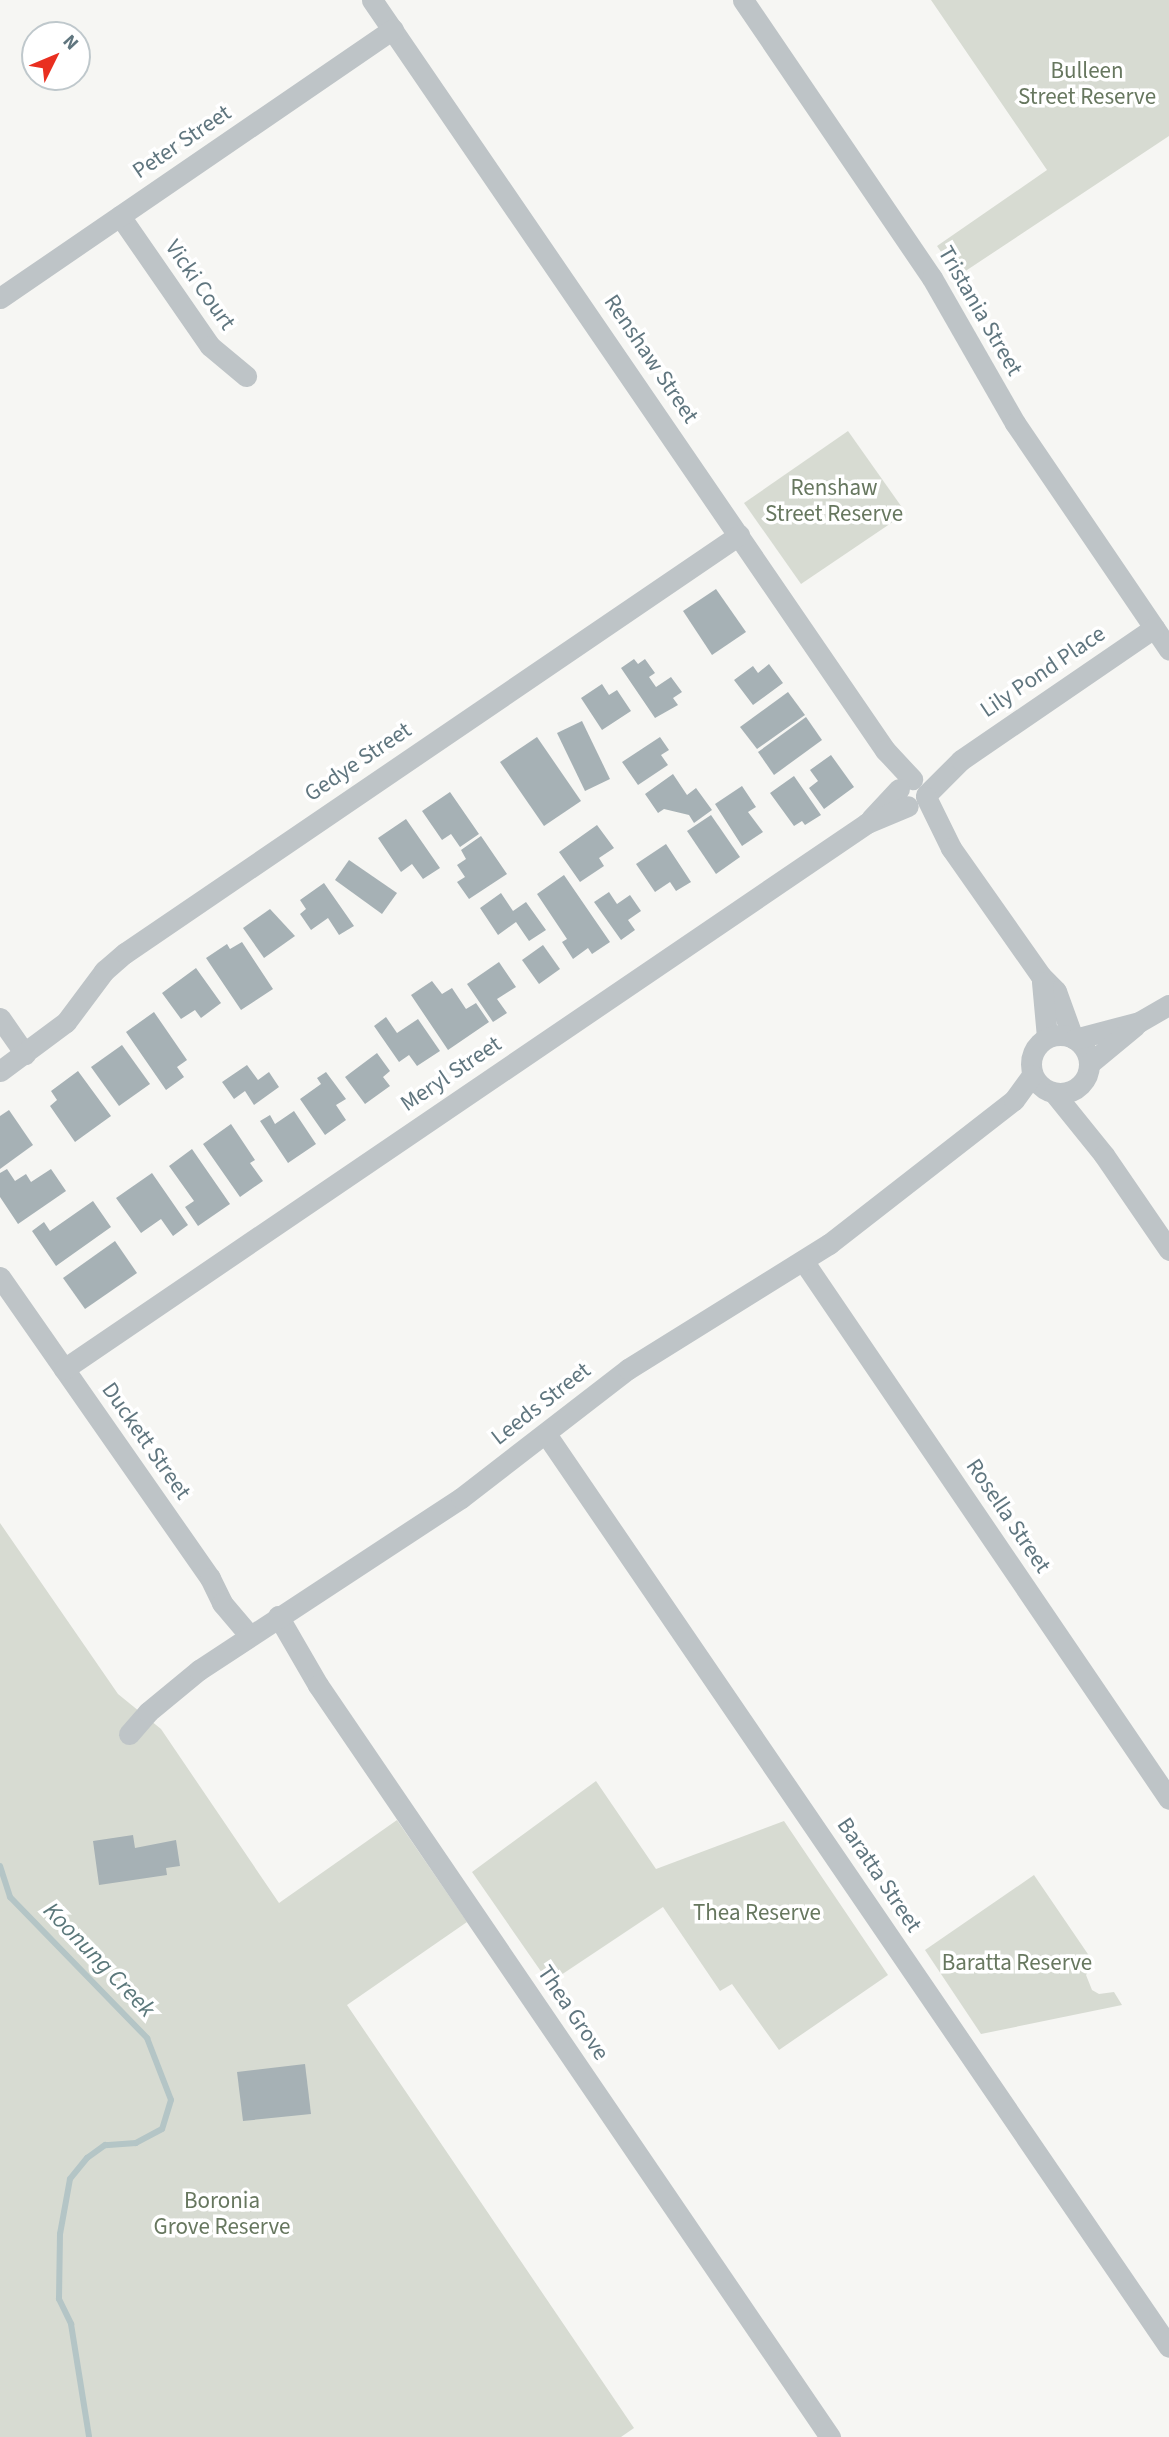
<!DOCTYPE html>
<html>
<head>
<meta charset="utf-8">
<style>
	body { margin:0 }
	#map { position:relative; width:1169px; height:2437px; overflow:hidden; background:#f6f6f3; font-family:"Source Sans 3",sans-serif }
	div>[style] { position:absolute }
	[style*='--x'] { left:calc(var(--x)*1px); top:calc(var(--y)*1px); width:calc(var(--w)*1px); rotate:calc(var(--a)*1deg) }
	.green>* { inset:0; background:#d7dbd2 }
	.stream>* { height:6px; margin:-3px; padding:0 3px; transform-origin:3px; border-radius:3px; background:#b4c5c6 }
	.building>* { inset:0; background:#a6b1b5 }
	.street>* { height:21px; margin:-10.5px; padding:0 10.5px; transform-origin:10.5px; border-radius:10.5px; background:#bec4c7 }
	.street>.ring { margin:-10.5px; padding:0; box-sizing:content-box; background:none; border:21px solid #bec4c7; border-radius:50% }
	span { translate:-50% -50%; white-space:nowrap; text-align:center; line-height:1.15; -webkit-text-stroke:7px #fff; paint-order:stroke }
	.park-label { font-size:23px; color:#67775f }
	.street-label { font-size:23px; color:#60767f }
	.water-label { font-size:24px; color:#5a777a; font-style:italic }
	.north { position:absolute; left:21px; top:21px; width:70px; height:70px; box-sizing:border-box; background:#fff; border:2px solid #bfc8cc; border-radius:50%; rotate:47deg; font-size:19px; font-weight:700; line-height:28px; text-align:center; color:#60767f }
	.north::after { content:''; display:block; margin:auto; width:24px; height:32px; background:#e92f20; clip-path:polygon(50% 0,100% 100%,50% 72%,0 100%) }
</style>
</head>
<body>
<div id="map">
	<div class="green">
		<i style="clip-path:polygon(931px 0,1169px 0,1169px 136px,958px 276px,937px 246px,1047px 170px)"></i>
		<i style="clip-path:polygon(848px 431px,906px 513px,801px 584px,744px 503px)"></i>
		<i style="clip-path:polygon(0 1523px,118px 1694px,161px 1729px,279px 1903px,397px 1820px,467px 1922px,347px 2005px,634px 2428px,621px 2437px,0 2437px)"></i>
		<i style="clip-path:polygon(596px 1781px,656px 1869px,784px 1821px,888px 1975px,779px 2050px,732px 1984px,720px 1991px,663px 1907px,549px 1983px,472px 1872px)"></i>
		<i style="clip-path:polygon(1034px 1875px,1094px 1963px,1086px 1975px,1092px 1990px,1099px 1994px,1114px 1992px,1122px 2005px,981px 2034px,925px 1950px)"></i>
	</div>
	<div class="stream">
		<i style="--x:0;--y:1866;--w:33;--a:72"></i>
		<i style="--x:10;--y:1897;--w:197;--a:45.8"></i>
		<i style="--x:147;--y:2038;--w:66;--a:68.8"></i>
		<i style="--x:171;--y:2100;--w:30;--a:107"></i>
		<i style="--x:162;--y:2129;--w:30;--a:152"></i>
		<i style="--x:136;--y:2143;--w:31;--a:176"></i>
		<i style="--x:105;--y:2145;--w:22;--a:144"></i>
		<i style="--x:87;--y:2158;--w:27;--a:129"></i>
		<i style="--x:70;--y:2179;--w:56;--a:100.3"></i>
		<i style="--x:60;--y:2234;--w:65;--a:90.9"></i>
		<i style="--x:59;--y:2299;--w:28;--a:64"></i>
		<i style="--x:71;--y:2324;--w:114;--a:80.9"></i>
	</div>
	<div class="building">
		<i style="clip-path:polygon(716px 589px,746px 632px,712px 655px,683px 611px)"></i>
		<i style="clip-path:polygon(634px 659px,638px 664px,645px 659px,655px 673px,649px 677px,656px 687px,671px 677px,682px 692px,673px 698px,678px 705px,655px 718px,621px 668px)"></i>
		<i style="clip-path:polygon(769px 664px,783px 683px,753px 705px,734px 680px,753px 666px,758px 673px)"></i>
		<i style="clip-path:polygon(602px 684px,609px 695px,617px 690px,631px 711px,602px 730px,581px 698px)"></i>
		<i style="clip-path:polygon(788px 692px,805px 715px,757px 749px,740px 727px)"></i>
		<i style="clip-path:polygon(806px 717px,822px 740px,774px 775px,758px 752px)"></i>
		<i style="clip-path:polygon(582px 721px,610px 779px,585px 791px,557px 733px)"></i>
		<i style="clip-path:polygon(537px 737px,581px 801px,544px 826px,500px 762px)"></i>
		<i style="clip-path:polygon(660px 737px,669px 750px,661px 755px,668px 765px,638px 785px,622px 762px)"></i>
		<i style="clip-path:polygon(831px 755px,854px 787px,824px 809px,809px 788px,818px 781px,810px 770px)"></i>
		<i style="clip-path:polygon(673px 774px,687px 795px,696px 788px,712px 810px,694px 823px,689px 815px,664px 809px,658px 813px,645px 794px)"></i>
		<i style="clip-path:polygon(794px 776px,821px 815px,805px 825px,802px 821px,794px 826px,770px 793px)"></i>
		<i style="clip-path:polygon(742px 786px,756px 807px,748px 812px,763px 832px,742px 846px,715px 804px)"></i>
		<i style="clip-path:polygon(450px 792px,479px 834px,460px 847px,451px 834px,442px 840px,422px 811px)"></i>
		<i style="clip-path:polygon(711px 815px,740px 857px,716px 874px,687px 831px)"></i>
		<i style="clip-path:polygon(406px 819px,440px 868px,423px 879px,412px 864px,401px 872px,378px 838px)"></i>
		<i style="clip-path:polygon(597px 825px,614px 848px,599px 858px,604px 866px,580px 882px,559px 852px)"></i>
		<i style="clip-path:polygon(481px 836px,507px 874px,469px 899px,457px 882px,465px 877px,457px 865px,466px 859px,461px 850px)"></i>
		<i style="clip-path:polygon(666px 844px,691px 882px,676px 891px,670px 882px,655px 892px,636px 864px)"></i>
		<i style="clip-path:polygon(349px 860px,397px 893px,382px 914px,335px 880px)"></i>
		<i style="clip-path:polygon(564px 875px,610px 942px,592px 954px,588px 948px,573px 959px,562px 942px,567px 939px,537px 894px)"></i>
		<i style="clip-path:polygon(324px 883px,354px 926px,339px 935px,328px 918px,311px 930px,300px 914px,306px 909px,300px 900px)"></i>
		<i style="clip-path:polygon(609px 892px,617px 904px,630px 895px,641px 911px,628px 920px,635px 930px,621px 940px,594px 902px)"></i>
		<i style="clip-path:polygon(501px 893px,513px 911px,526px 902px,546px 930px,529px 941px,516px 922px,498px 935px,480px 908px)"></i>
		<i style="clip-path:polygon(270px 909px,295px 936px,264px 958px,243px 928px)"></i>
		<i style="clip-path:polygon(242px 942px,273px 989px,241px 1010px,206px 958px,227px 944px,230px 949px)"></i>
		<i style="clip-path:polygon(543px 945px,560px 969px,539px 984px,522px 960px)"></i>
		<i style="clip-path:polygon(499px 962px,516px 987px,497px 999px,507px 1013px,493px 1022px,467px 984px)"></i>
		<i style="clip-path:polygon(196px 968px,221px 1003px,201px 1018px,195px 1010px,181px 1019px,162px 993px)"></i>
		<i style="clip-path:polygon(432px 981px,442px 994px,452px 988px,466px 1009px,476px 1003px,489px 1022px,448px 1050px,411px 995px)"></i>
		<i style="clip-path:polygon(154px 1012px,187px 1060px,177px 1067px,184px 1077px,166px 1090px,126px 1032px)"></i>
		<i style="clip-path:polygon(386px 1017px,397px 1033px,418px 1019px,440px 1051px,417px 1066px,409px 1055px,399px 1062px,374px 1026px)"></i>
		<i style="clip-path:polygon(122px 1045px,150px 1084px,119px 1106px,91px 1067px)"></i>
		<i style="clip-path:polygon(377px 1053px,390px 1071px,383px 1077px,390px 1086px,365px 1104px,345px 1077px)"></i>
		<i style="clip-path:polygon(247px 1065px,258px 1080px,269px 1072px,279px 1087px,254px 1105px,245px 1091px,234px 1099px,222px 1082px)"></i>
		<i style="clip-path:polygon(78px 1071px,111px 1116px,75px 1142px,50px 1106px,57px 1100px,51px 1091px)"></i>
		<i style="clip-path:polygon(326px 1072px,346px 1099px,336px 1105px,346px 1120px,325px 1135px,300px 1099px,321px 1084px,317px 1078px)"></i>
		<i style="clip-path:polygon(9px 1110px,33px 1145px,0 1169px,0 1116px)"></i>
		<i style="clip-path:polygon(294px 1111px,316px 1144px,288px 1163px,260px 1121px,270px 1115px,275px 1124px)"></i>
		<i style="clip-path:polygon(231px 1124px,255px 1160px,250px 1163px,263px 1181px,240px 1197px,203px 1144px)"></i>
		<i style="clip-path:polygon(192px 1149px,230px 1204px,198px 1226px,185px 1207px,194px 1201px,169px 1166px)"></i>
		<i style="clip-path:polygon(7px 1169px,15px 1181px,26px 1174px,31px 1182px,51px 1169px,66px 1191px,18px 1224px,0 1197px,0 1173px)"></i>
		<i style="clip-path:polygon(152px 1173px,188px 1225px,173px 1236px,161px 1219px,141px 1233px,116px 1198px)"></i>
		<i style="clip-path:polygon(93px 1201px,111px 1227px,56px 1266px,32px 1231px,44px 1222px,50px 1231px)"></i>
		<i style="clip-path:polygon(115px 1241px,137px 1273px,85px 1309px,63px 1278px)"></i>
		<i style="clip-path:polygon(133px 1835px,135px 1848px,176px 1840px,180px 1866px,166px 1868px,167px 1875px,99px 1885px,93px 1841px)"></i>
		<i style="clip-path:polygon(305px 2064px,311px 2114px,243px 2121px,237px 2072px)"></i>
	</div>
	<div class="street">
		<i style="--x:372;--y:0;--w:909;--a:55.63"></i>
		<i style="--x:885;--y:750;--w:40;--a:47"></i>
		<i style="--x:743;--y:0;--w:336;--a:55.8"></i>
		<i style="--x:932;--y:278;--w:167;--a:60.2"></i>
		<i style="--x:1015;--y:423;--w:274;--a:55.8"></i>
		<i style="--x:120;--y:216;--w:158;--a:55.3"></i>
		<i style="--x:210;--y:346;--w:47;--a:39.8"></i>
		<i style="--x:0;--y:298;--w:476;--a:-34.4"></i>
		<i style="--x:926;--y:795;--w:49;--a:-45"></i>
		<i style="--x:961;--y:760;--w:234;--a:-34.4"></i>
		<i style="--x:926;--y:797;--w:57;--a:63.9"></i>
		<i style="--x:951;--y:848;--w:156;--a:54.9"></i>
		<i style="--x:1041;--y:976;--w:21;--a:45"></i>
		<i style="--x:1056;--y:991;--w:50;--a:70.1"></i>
		<i style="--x:871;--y:819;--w:41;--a:-47"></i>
		<i style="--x:1042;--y:982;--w:55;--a:84.8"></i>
		<i style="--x:0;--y:1018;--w:44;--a:55.2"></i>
		<i class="ring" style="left:1031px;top:1035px;width:37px;height:37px"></i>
		<i style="--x:1075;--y:1039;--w:66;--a:-14.9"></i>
		<i style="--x:1139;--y:1022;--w:34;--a:-30"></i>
		<i style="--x:1089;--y:1064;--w:60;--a:-39.6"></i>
		<i style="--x:0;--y:1071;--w:82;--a:-36.6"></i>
		<i style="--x:66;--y:1022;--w:64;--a:-53.3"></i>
		<i style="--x:104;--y:971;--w:28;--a:-41"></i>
		<i style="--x:125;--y:953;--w:743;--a:-34.25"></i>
		<i style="--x:1054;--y:1093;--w:80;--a:51.1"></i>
		<i style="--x:1104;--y:1155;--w:115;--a:55.6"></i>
		<i style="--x:804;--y:1262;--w:649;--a:55.8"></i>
		<i style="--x:0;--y:1277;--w:367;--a:55.1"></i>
		<i style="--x:210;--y:1578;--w:28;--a:64"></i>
		<i style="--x:222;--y:1603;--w:42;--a:49.8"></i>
		<i style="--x:64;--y:1369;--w:971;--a:-34.21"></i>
		<i style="--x:867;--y:823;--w:44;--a:-22.5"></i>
		<i style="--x:546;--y:1434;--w:1105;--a:55.69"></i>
		<i style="--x:278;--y:1616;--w:80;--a:59.9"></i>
		<i style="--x:318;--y:1685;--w:910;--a:55.75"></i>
		<i style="--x:129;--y:1734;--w:29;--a:-49"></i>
		<i style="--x:148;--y:1712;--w:66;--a:-39.5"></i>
		<i style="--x:199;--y:1670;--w:313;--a:-33.3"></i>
		<i style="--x:461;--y:1498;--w:211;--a:-37.7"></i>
		<i style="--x:628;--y:1369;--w:237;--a:-31.9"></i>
		<i style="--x:829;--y:1244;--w:234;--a:-37.9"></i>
		<i style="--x:1014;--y:1100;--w:31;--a:-54"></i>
	</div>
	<div class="park-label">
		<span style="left:1087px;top:84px">Bulleen<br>Street Reserve</span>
		<span style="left:834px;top:501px">Renshaw<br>Street Reserve</span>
		<span style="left:757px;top:1913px">Thea Reserve</span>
		<span style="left:1017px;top:1963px">Baratta Reserve</span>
		<span style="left:222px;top:2214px">Boronia<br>Grove Reserve</span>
	</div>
	<div class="street-label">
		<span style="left:182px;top:142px;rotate:-34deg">Peter Street</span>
		<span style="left:200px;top:285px;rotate:55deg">Vicki Court</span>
		<span style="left:980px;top:311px;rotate:60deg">Tristania Street</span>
		<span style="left:651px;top:359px;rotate:56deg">Renshaw Street</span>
		<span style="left:1043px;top:672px;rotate:-34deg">Lily Pond Place</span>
		<span style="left:358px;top:762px;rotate:-34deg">Gedye Street</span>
		<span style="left:451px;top:1074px;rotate:-34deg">Meryl Street</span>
		<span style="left:541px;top:1404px;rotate:-38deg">Leeds Street</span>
		<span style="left:146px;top:1441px;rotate:55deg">Duckett Street</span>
		<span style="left:1008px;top:1516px;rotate:56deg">Rosella Street</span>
		<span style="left:879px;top:1875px;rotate:56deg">Baratta Street</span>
		<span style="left:573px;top:2013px;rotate:56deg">Thea Grove</span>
	</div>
	<div class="water-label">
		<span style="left:99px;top:1960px;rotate:46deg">Koonung Creek</span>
	</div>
	<div class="north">N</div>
</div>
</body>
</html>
